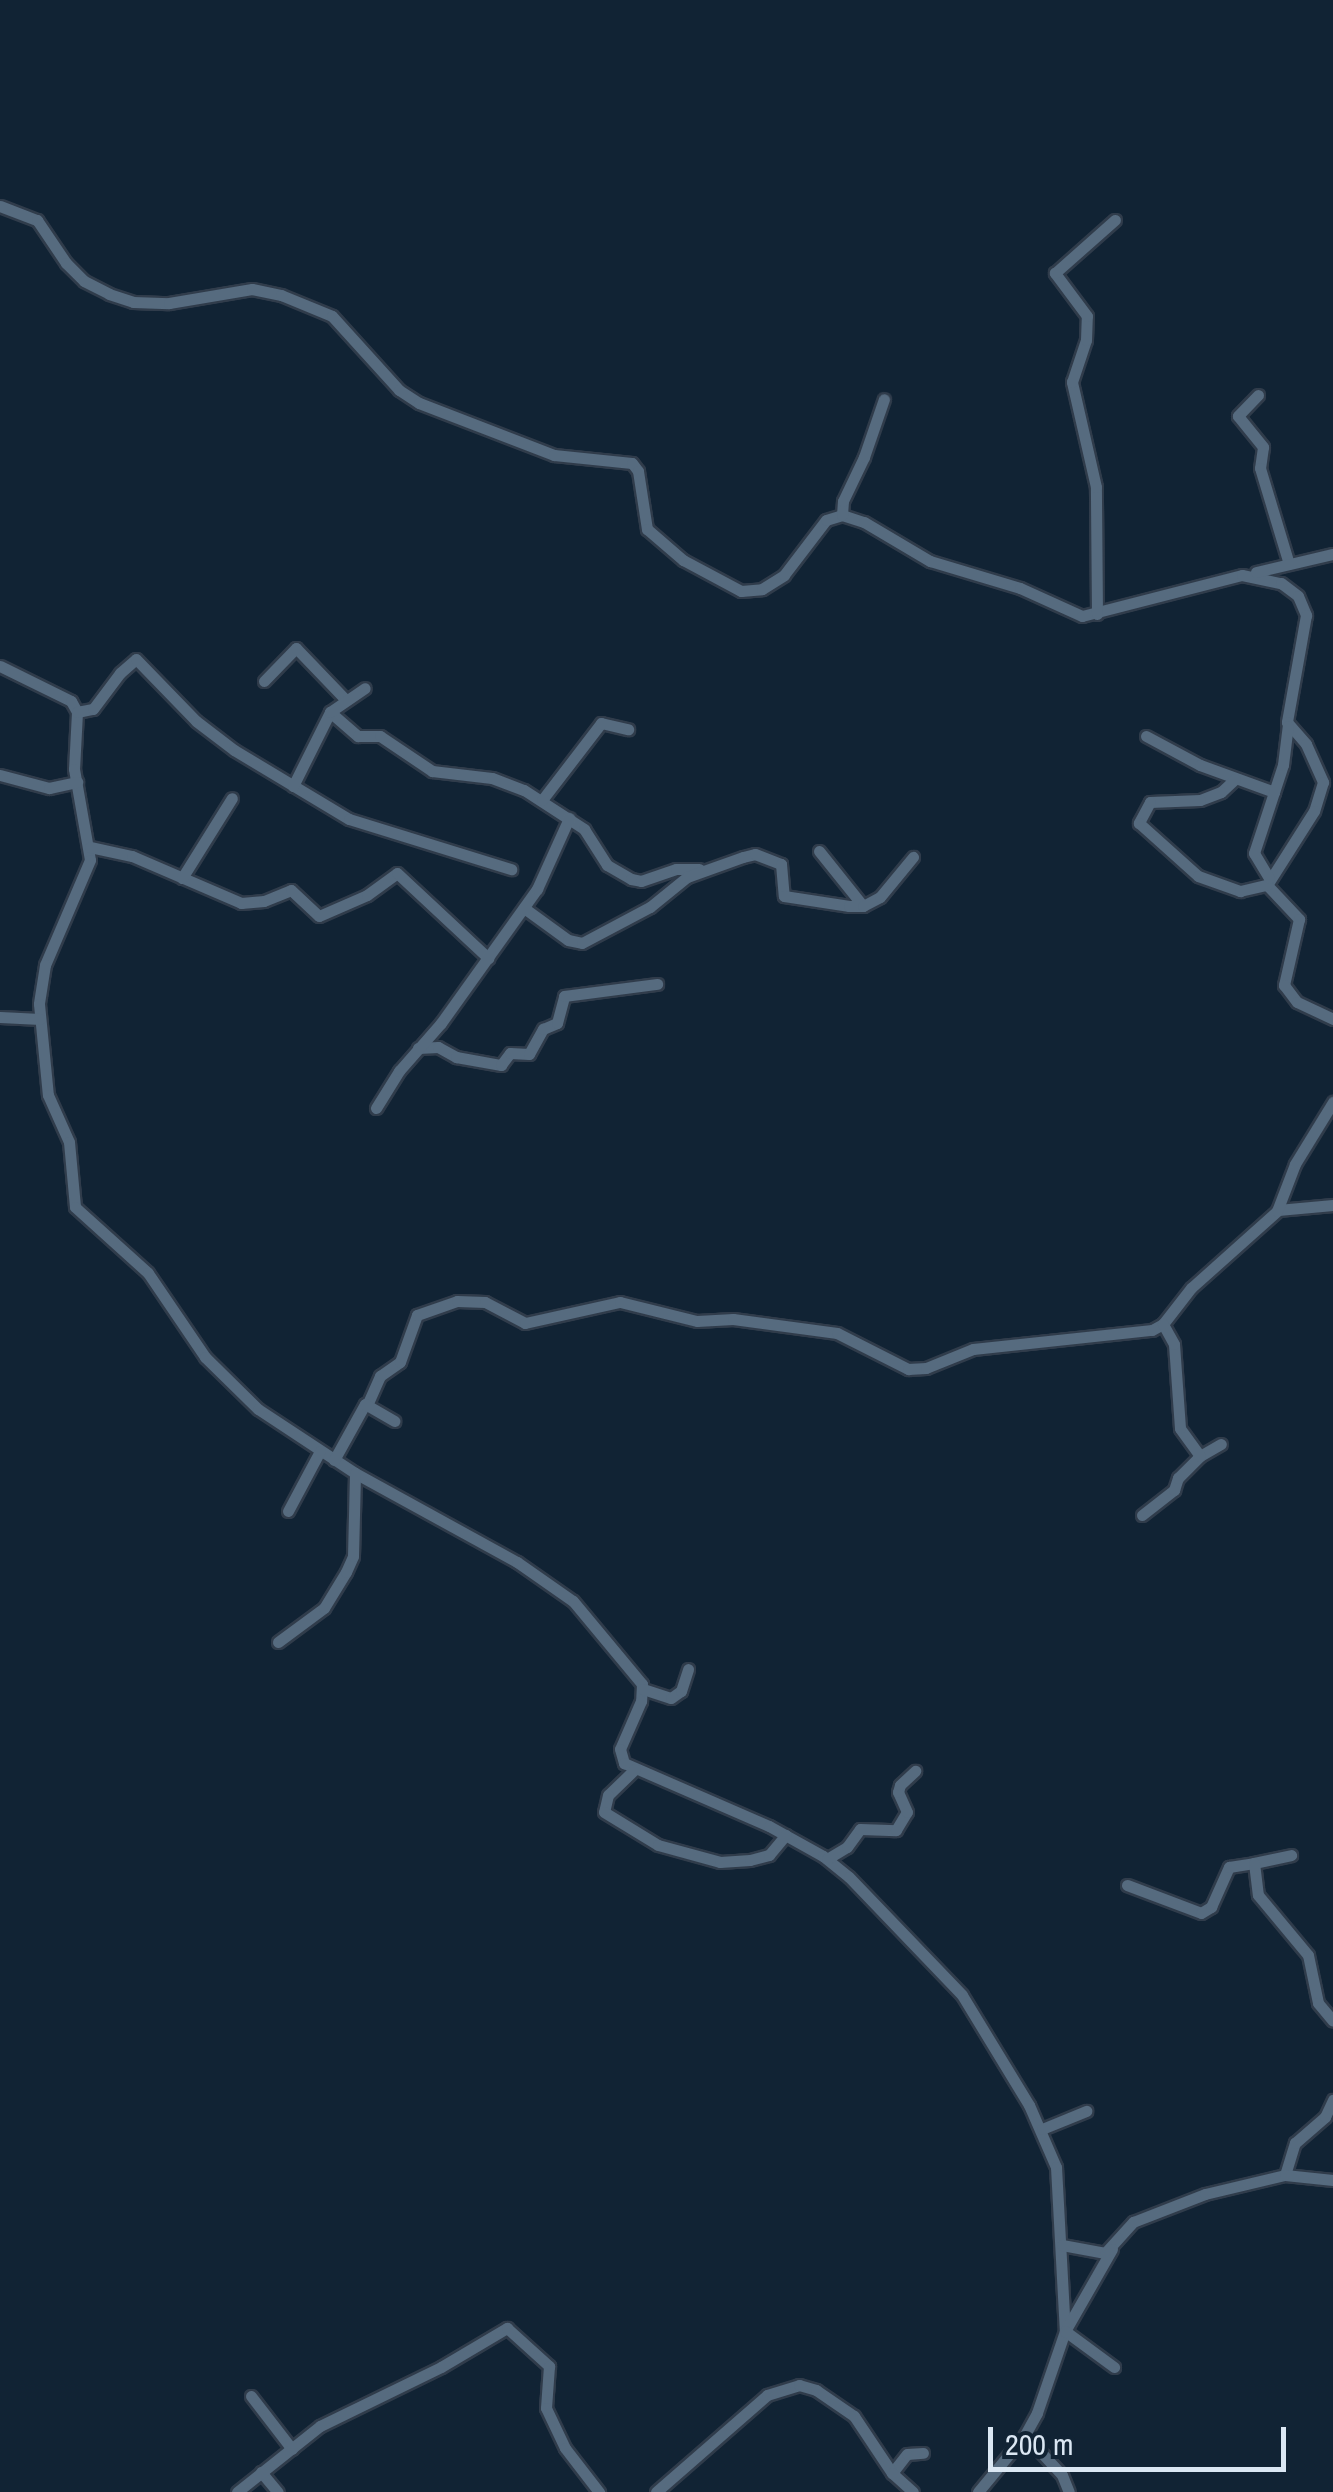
<!DOCTYPE html>
<html>
<head>
<meta charset="utf-8">
<style>
	body { margin:0 }
	#map { position:relative; width:1333px; height:2492px; overflow:hidden; background:#112334; font-family:"Archivo Narrow",sans-serif }
	div>[style] { position:absolute }
	[style*='--x'] { left:calc(var(--x)*1px); top:calc(var(--y)*1px); width:calc(var(--w)*1px); rotate:calc(var(--a)*1deg) }
	.roads { filter:drop-shadow(2px 0 #303c4b) drop-shadow(-2px 0 #303c4b) drop-shadow(0 2px #303c4b) drop-shadow(0 -2px #303c4b) }
	.minor>* { height:11px; margin:-5.5px; padding:0 5.5px; transform-origin:5.5px; border-radius:5.5px; background:#566b7f }
	span { translate:-50% -50%; white-space:nowrap; text-align:center; line-height:1.15; -webkit-text-stroke:10px #112334; paint-order:stroke }
	.scale { position:absolute; left:988px; top:2427px; width:298px; height:45px; box-sizing:border-box; border:5px solid #dbe7f3; border-top:0; padding-left:12px; font-size:30px; line-height:35px; white-space:nowrap; color:#dbe7f3; -webkit-text-stroke:8px #112334; paint-order:stroke }
</style>
</head>
<body>
<div id="map">
	<div class="roads">
		<div class="minor">
			<i style="--x:0;--y:206;--w:40;--a:21"></i>
			<i style="--x:37;--y:220;--w:52;--a:56"></i>
			<i style="--x:66;--y:263;--w:25;--a:45"></i>
			<i style="--x:84;--y:281;--w:28;--a:27"></i>
			<i style="--x:109;--y:294;--w:25;--a:18"></i>
			<i style="--x:133;--y:302;--w:36;--a:2"></i>
			<i style="--x:169;--y:303;--w:84;--a:-9.6"></i>
			<i style="--x:252;--y:289;--w:30;--a:12"></i>
			<i style="--x:281;--y:295;--w:55;--a:22.4"></i>
			<i style="--x:332;--y:316;--w:100;--a:47.8"></i>
			<i style="--x:399;--y:390;--w:24;--a:33"></i>
			<i style="--x:419;--y:403;--w:145;--a:21.1"></i>
			<i style="--x:554;--y:455;--w:78;--a:5.9"></i>
			<i style="--x:632;--y:463;--w:10;--a:53"></i>
			<i style="--x:638;--y:471;--w:59;--a:81.2"></i>
			<i style="--x:647;--y:529;--w:48;--a:40.7"></i>
			<i style="--x:683;--y:560;--w:66;--a:28.1"></i>
			<i style="--x:741;--y:591;--w:21;--a:-5"></i>
			<i style="--x:762;--y:589;--w:26;--a:-32"></i>
			<i style="--x:784;--y:575;--w:69;--a:-52.6"></i>
			<i style="--x:826;--y:520;--w:17;--a:-17"></i>
			<i style="--x:842;--y:515;--w:23;--a:18"></i>
			<i style="--x:864;--y:522;--w:77;--a:30.6"></i>
			<i style="--x:930;--y:561;--w:94;--a:16.7"></i>
			<i style="--x:1020;--y:588;--w:68;--a:24.3"></i>
			<i style="--x:1082;--y:616;--w:165;--a:-14.4"></i>
			<i style="--x:1242;--y:575;--w:40;--a:12"></i>
			<i style="--x:1281;--y:583;--w:21;--a:37"></i>
			<i style="--x:1298;--y:596;--w:21;--a:67"></i>
			<i style="--x:1306;--y:615;--w:109;--a:100.1"></i>
			<i style="--x:1287;--y:722;--w:29;--a:49"></i>
			<i style="--x:1306;--y:744;--w:42;--a:65.9"></i>
			<i style="--x:1323;--y:782;--w:30;--a:107"></i>
			<i style="--x:1314;--y:811;--w:88;--a:122.4"></i>
			<i style="--x:1267;--y:885;--w:47;--a:46.7"></i>
			<i style="--x:1299;--y:919;--w:68;--a:102.8"></i>
			<i style="--x:1284;--y:985;--w:21;--a:53"></i>
			<i style="--x:1297;--y:1002;--w:40;--a:25"></i>
			<i style="--x:1258;--y:395;--w:29;--a:134"></i>
			<i style="--x:1238;--y:416;--w:40;--a:51"></i>
			<i style="--x:1263;--y:447;--w:21;--a:98"></i>
			<i style="--x:1260;--y:468;--w:100;--a:73.2"></i>
			<i style="--x:842;--y:515;--w:14;--a:-86"></i>
			<i style="--x:843;--y:501;--w:49;--a:-64.5"></i>
			<i style="--x:864;--y:457;--w:61;--a:-71"></i>
			<i style="--x:1256;--y:572;--w:79;--a:-13.2"></i>
			<i style="--x:1097;--y:614;--w:127;--a:-90.5"></i>
			<i style="--x:1096;--y:487;--w:108;--a:-102.9"></i>
			<i style="--x:1072;--y:382;--w:44;--a:-71.6"></i>
			<i style="--x:1086;--y:340;--w:24;--a:-88"></i>
			<i style="--x:1087;--y:316;--w:54;--a:-126.7"></i>
			<i style="--x:1055;--y:273;--w:80;--a:-41.5"></i>
			<i style="--x:0;--y:666;--w:79;--a:26.2"></i>
			<i style="--x:71;--y:701;--w:13;--a:61"></i>
			<i style="--x:77;--y:712;--w:57;--a:93"></i>
			<i style="--x:74;--y:769;--w:92;--a:80"></i>
			<i style="--x:90;--y:860;--w:114;--a:113.2"></i>
			<i style="--x:45;--y:965;--w:39;--a:99"></i>
			<i style="--x:39;--y:1004;--w:91;--a:84.4"></i>
			<i style="--x:48;--y:1095;--w:51;--a:65.9"></i>
			<i style="--x:69;--y:1142;--w:65;--a:84.7"></i>
			<i style="--x:75;--y:1207;--w:98;--a:42.1"></i>
			<i style="--x:148;--y:1273;--w:102;--a:55.8"></i>
			<i style="--x:205;--y:1357;--w:74;--a:44.5"></i>
			<i style="--x:258;--y:1409;--w:116;--a:33.4"></i>
			<i style="--x:355;--y:1473;--w:185;--a:28.8"></i>
			<i style="--x:517;--y:1562;--w:68;--a:34.9"></i>
			<i style="--x:573;--y:1601;--w:108;--a:50.3"></i>
			<i style="--x:642;--y:1684;--w:17;--a:93"></i>
			<i style="--x:641;--y:1701;--w:52;--a:113.6"></i>
			<i style="--x:620;--y:1749;--w:15;--a:74"></i>
			<i style="--x:624;--y:1763;--w:158;--a:23.5"></i>
			<i style="--x:769;--y:1826;--w:62;--a:29.1"></i>
			<i style="--x:823;--y:1856;--w:33;--a:39"></i>
			<i style="--x:849;--y:1877;--w:163;--a:46.2"></i>
			<i style="--x:962;--y:1995;--w:129;--a:58.7"></i>
			<i style="--x:1029;--y:2105;--w:68;--a:66.5"></i>
			<i style="--x:1056;--y:2167;--w:164;--a:86.9"></i>
			<i style="--x:1065;--y:2331;--w:87;--a:108.9"></i>
			<i style="--x:1037;--y:2413;--w:25;--a:119"></i>
			<i style="--x:1025;--y:2435;--w:74;--a:129.5"></i>
			<i style="--x:264;--y:681;--w:46;--a:-45.9"></i>
			<i style="--x:296;--y:648;--w:69;--a:46.2"></i>
			<i style="--x:77;--y:712;--w:16;--a:-11"></i>
			<i style="--x:93;--y:709;--w:45;--a:-53.1"></i>
			<i style="--x:120;--y:673;--w:21;--a:-41"></i>
			<i style="--x:136;--y:659;--w:86;--a:45.9"></i>
			<i style="--x:196;--y:721;--w:48;--a:37.3"></i>
			<i style="--x:234;--y:750;--w:134;--a:31"></i>
			<i style="--x:349;--y:819;--w:170;--a:17.2"></i>
			<i style="--x:330;--y:712;--w:37;--a:41"></i>
			<i style="--x:358;--y:736;--w:22;--a:0"></i>
			<i style="--x:380;--y:736;--w:63;--a:33.9"></i>
			<i style="--x:432;--y:771;--w:60;--a:6.7"></i>
			<i style="--x:492;--y:778;--w:34;--a:21"></i>
			<i style="--x:524;--y:790;--w:72;--a:33"></i>
			<i style="--x:584;--y:829;--w:43;--a:57.4"></i>
			<i style="--x:607;--y:865;--w:28;--a:30"></i>
			<i style="--x:631;--y:879;--w:10;--a:11"></i>
			<i style="--x:641;--y:881;--w:37;--a:-19"></i>
			<i style="--x:676;--y:869;--w:23;--a:0"></i>
			<i style="--x:1146;--y:736;--w:61;--a:28.2"></i>
			<i style="--x:1200;--y:765;--w:79;--a:20"></i>
			<i style="--x:0;--y:775;--w:51;--a:14.9"></i>
			<i style="--x:49;--y:788;--w:29;--a:-12"></i>
			<i style="--x:1235;--y:779;--w:19;--a:137"></i>
			<i style="--x:1221;--y:792;--w:22;--a:159"></i>
			<i style="--x:1200;--y:800;--w:50;--a:177.7"></i>
			<i style="--x:1150;--y:802;--w:24;--a:118"></i>
			<i style="--x:1139;--y:823;--w:79;--a:41.9"></i>
			<i style="--x:1198;--y:876;--w:45;--a:19.7"></i>
			<i style="--x:1240;--y:891;--w:28;--a:-13"></i>
			<i style="--x:293;--y:786;--w:83;--a:-63.4"></i>
			<i style="--x:330;--y:712;--w:42;--a:-34.4"></i>
			<i style="--x:542;--y:800;--w:97;--a:-52.5"></i>
			<i style="--x:601;--y:723;--w:28;--a:13"></i>
			<i style="--x:90;--y:847;--w:43;--a:12.1"></i>
			<i style="--x:132;--y:856;--w:119;--a:23.3"></i>
			<i style="--x:241;--y:903;--w:23;--a:-5"></i>
			<i style="--x:264;--y:901;--w:29;--a:-22"></i>
			<i style="--x:291;--y:890;--w:38;--a:43"></i>
			<i style="--x:319;--y:916;--w:52;--a:-23.6"></i>
			<i style="--x:367;--y:895;--w:37;--a:-36"></i>
			<i style="--x:397;--y:873;--w:125;--a:43"></i>
			<i style="--x:819;--y:851;--w:70;--a:51.3"></i>
			<i style="--x:182;--y:878;--w:94;--a:-58"></i>
			<i style="--x:1269;--y:878;--w:29;--a:-121"></i>
			<i style="--x:1254;--y:853;--w:93;--a:-71.8"></i>
			<i style="--x:1283;--y:765;--w:39;--a:-83"></i>
			<i style="--x:524;--y:908;--w:54;--a:36"></i>
			<i style="--x:568;--y:940;--w:14;--a:12"></i>
			<i style="--x:582;--y:943;--w:77;--a:-27.9"></i>
			<i style="--x:650;--y:907;--w:48;--a:-39"></i>
			<i style="--x:687;--y:877;--w:59;--a:-19.7"></i>
			<i style="--x:743;--y:857;--w:12;--a:-14"></i>
			<i style="--x:755;--y:854;--w:28;--a:21"></i>
			<i style="--x:781;--y:864;--w:32;--a:85"></i>
			<i style="--x:784;--y:896;--w:66;--a:8.7"></i>
			<i style="--x:849;--y:906;--w:14;--a:0"></i>
			<i style="--x:863;--y:906;--w:19;--a:-28"></i>
			<i style="--x:880;--y:897;--w:52;--a:-50.5"></i>
			<i style="--x:0;--y:1017;--w:40;--a:2.9"></i>
			<i style="--x:418;--y:1048;--w:20;--a:-3"></i>
			<i style="--x:438;--y:1047;--w:21;--a:29"></i>
			<i style="--x:456;--y:1057;--w:46;--a:10.1"></i>
			<i style="--x:501;--y:1065;--w:15;--a:-53"></i>
			<i style="--x:510;--y:1053;--w:19;--a:3"></i>
			<i style="--x:529;--y:1054;--w:29;--a:-61"></i>
			<i style="--x:543;--y:1029;--w:15;--a:-23"></i>
			<i style="--x:557;--y:1023;--w:28;--a:-75"></i>
			<i style="--x:564;--y:996;--w:94;--a:-7.4"></i>
			<i style="--x:376;--y:1108;--w:44;--a:-58.1"></i>
			<i style="--x:399;--y:1071;--w:64;--a:-48.8"></i>
			<i style="--x:441;--y:1023;--w:165;--a:-54.4"></i>
			<i style="--x:537;--y:889;--w:78;--a:-65.7"></i>
			<i style="--x:1278;--y:1210;--w:55;--a:-5.2"></i>
			<i style="--x:368;--y:1403;--w:30;--a:-66"></i>
			<i style="--x:380;--y:1376;--w:24;--a:-35"></i>
			<i style="--x:400;--y:1362;--w:50;--a:-70.1"></i>
			<i style="--x:417;--y:1315;--w:42;--a:-19.3"></i>
			<i style="--x:457;--y:1301;--w:28;--a:2"></i>
			<i style="--x:485;--y:1302;--w:45;--a:27.7"></i>
			<i style="--x:525;--y:1323;--w:97;--a:-12.5"></i>
			<i style="--x:620;--y:1302;--w:79;--a:13.9"></i>
			<i style="--x:697;--y:1321;--w:36;--a:-3"></i>
			<i style="--x:733;--y:1319;--w:105;--a:7.7"></i>
			<i style="--x:837;--y:1333;--w:80;--a:26.9"></i>
			<i style="--x:908;--y:1369;--w:18;--a:-3"></i>
			<i style="--x:926;--y:1368;--w:51;--a:-22"></i>
			<i style="--x:973;--y:1349;--w:180;--a:-6.1"></i>
			<i style="--x:1152;--y:1330;--w:13;--a:-29"></i>
			<i style="--x:1163;--y:1324;--w:46;--a:-52.1"></i>
			<i style="--x:1191;--y:1288;--w:115;--a:-41.8"></i>
			<i style="--x:1277;--y:1211;--w:50;--a:-69"></i>
			<i style="--x:1295;--y:1164;--w:73;--a:-58.5"></i>
			<i style="--x:1200;--y:1456;--w:24;--a:-30"></i>
			<i style="--x:334;--y:1460;--w:64;--a:-61"></i>
			<i style="--x:365;--y:1404;--w:34;--a:30"></i>
			<i style="--x:288;--y:1511;--w:68;--a:-61.9"></i>
			<i style="--x:1142;--y:1515;--w:41;--a:-38"></i>
			<i style="--x:1174;--y:1490;--w:13;--a:-72"></i>
			<i style="--x:1178;--y:1478;--w:31;--a:-45"></i>
			<i style="--x:1200;--y:1456;--w:34;--a:-126"></i>
			<i style="--x:1180;--y:1428;--w:84;--a:-94.1"></i>
			<i style="--x:1174;--y:1344;--w:23;--a:-119"></i>
			<i style="--x:278;--y:1642;--w:57;--a:-36.5"></i>
			<i style="--x:324;--y:1608;--w:42;--a:-58.6"></i>
			<i style="--x:346;--y:1572;--w:17;--a:-66"></i>
			<i style="--x:353;--y:1556;--w:83;--a:-88.6"></i>
			<i style="--x:643;--y:1689;--w:29;--a:18"></i>
			<i style="--x:671;--y:1698;--w:12;--a:-35"></i>
			<i style="--x:681;--y:1691;--w:23;--a:-72"></i>
			<i style="--x:635;--y:1769;--w:37;--a:136"></i>
			<i style="--x:608;--y:1795;--w:17;--a:103"></i>
			<i style="--x:604;--y:1812;--w:63;--a:31.4"></i>
			<i style="--x:658;--y:1845;--w:64;--a:15.3"></i>
			<i style="--x:720;--y:1862;--w:30;--a:-4"></i>
			<i style="--x:750;--y:1860;--w:20;--a:-15"></i>
			<i style="--x:769;--y:1855;--w:26;--a:-50"></i>
			<i style="--x:827;--y:1859;--w:23;--a:-31"></i>
			<i style="--x:847;--y:1847;--w:22;--a:-54"></i>
			<i style="--x:860;--y:1829;--w:36;--a:2"></i>
			<i style="--x:896;--y:1830;--w:21;--a:-59"></i>
			<i style="--x:907;--y:1812;--w:22;--a:-114"></i>
			<i style="--x:898;--y:1792;--w:7;--a:-74"></i>
			<i style="--x:900;--y:1785;--w:21;--a:-43"></i>
			<i style="--x:1254;--y:1863;--w:38;--a:-12"></i>
			<i style="--x:1127;--y:1885;--w:79;--a:20.7"></i>
			<i style="--x:1201;--y:1913;--w:12;--a:-31"></i>
			<i style="--x:1211;--y:1907;--w:44;--a:-65.8"></i>
			<i style="--x:1229;--y:1867;--w:25;--a:-9"></i>
			<i style="--x:1254;--y:1863;--w:32;--a:83"></i>
			<i style="--x:1258;--y:1895;--w:78;--a:50.2"></i>
			<i style="--x:1308;--y:1955;--w:49;--a:78.2"></i>
			<i style="--x:1318;--y:2003;--w:23;--a:50"></i>
			<i style="--x:1042;--y:2129;--w:48;--a:-22.2"></i>
			<i style="--x:1285;--y:2175;--w:34;--a:-73"></i>
			<i style="--x:1295;--y:2143;--w:40;--a:-41"></i>
			<i style="--x:1325;--y:2117;--w:19;--a:-65"></i>
			<i style="--x:1062;--y:2245;--w:44;--a:10.5"></i>
			<i style="--x:1105;--y:2253;--w:42;--a:-47.9"></i>
			<i style="--x:1133;--y:2222;--w:77;--a:-21.3"></i>
			<i style="--x:1205;--y:2194;--w:82;--a:-13.4"></i>
			<i style="--x:1285;--y:2175;--w:48;--a:5.9"></i>
			<i style="--x:1112;--y:2249;--w:95;--a:119.8"></i>
			<i style="--x:1065;--y:2331;--w:61;--a:36.3"></i>
			<i style="--x:251;--y:2396;--w:67;--a:52.3"></i>
			<i style="--x:1025;--y:2435;--w:54;--a:47.2"></i>
			<i style="--x:1062;--y:2475;--w:18;--a:68"></i>
			<i style="--x:261;--y:2472;--w:26;--a:50"></i>
			<i style="--x:892;--y:2473;--w:24;--a:-52"></i>
			<i style="--x:907;--y:2454;--w:16;--a:-4"></i>
			<i style="--x:237;--y:2492;--w:106;--a:-38.5"></i>
			<i style="--x:320;--y:2426;--w:135;--a:-26"></i>
			<i style="--x:441;--y:2367;--w:77;--a:-30.6"></i>
			<i style="--x:507;--y:2328;--w:57;--a:42.1"></i>
			<i style="--x:549;--y:2366;--w:42;--a:94.1"></i>
			<i style="--x:546;--y:2408;--w:44;--a:64.6"></i>
			<i style="--x:565;--y:2448;--w:56;--a:52.3"></i>
			<i style="--x:656;--y:2492;--w:147;--a:-41.1"></i>
			<i style="--x:767;--y:2395;--w:34;--a:-17"></i>
			<i style="--x:799;--y:2385;--w:18;--a:16"></i>
			<i style="--x:816;--y:2390;--w:46;--a:34.4"></i>
			<i style="--x:854;--y:2416;--w:69;--a:56.3"></i>
			<i style="--x:892;--y:2473;--w:28;--a:42"></i>
		</div>
	</div>
	<div class="scale">200 m</div>
</div>
</body>
</html>
